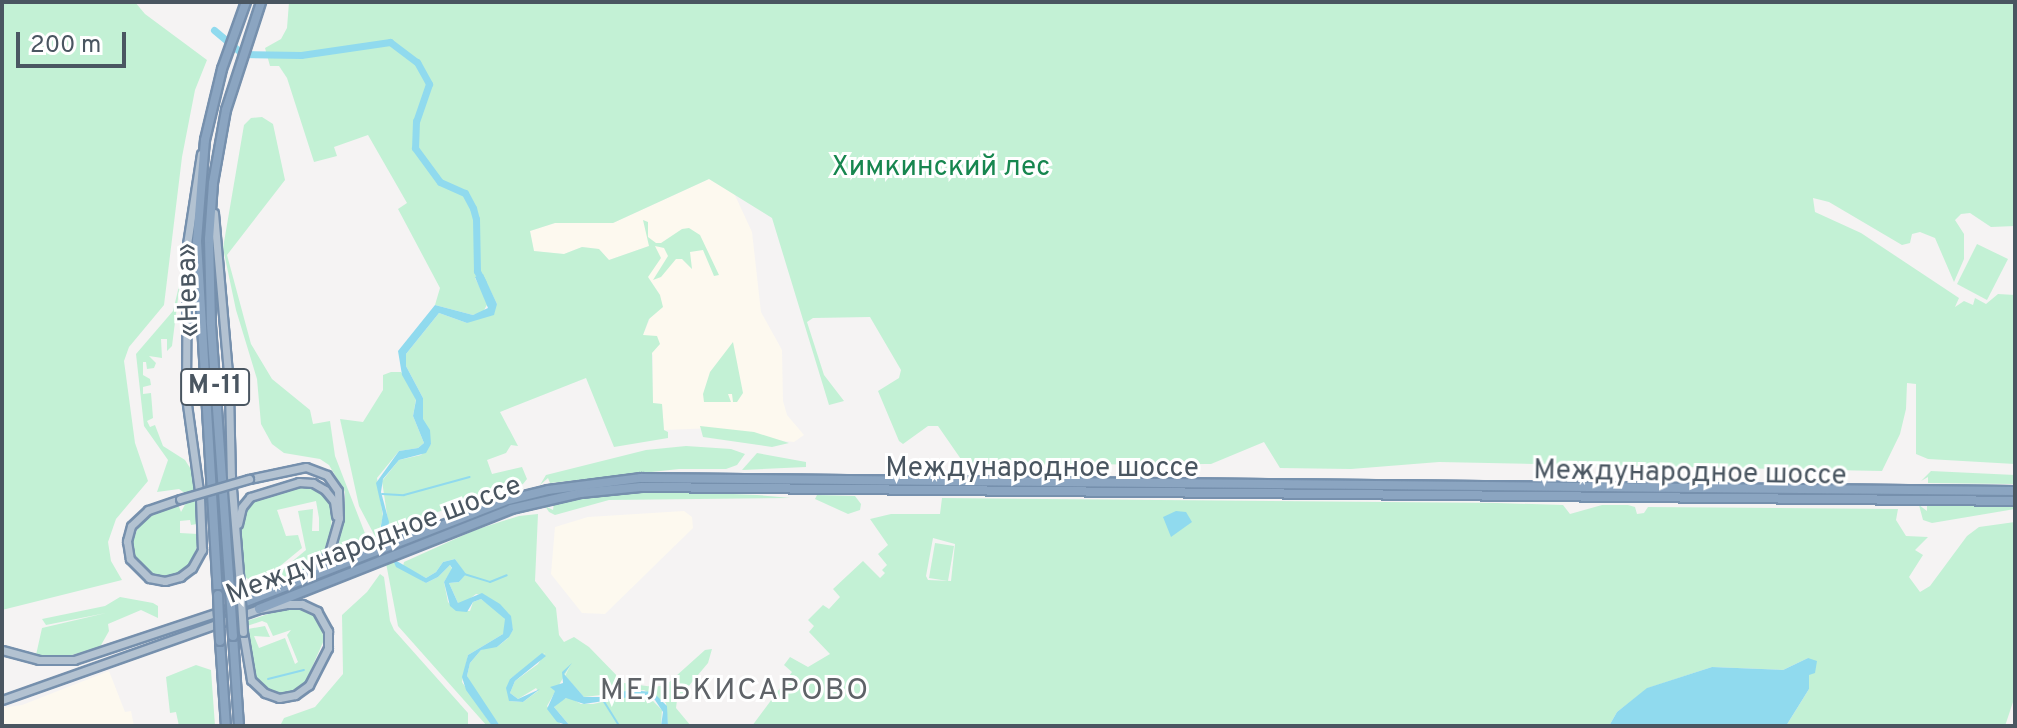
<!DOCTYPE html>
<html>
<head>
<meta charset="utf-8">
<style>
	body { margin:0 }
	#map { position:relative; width:2017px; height:728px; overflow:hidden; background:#f5f3f3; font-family:Overpass,sans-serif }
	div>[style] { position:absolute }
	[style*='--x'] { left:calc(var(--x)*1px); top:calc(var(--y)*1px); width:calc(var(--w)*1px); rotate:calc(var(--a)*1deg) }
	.commercial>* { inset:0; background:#fdf9ef }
	.green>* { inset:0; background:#c3f1d5 }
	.water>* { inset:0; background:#90daee }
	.stream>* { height:2px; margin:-1px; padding:0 1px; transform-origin:1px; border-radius:1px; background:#90daee }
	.river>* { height:7px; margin:-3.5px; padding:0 3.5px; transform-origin:3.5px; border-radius:3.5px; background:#90daee }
	.roads { filter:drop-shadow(2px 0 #7690ad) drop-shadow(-2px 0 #7690ad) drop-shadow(0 2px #7690ad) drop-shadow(0 -2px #7690ad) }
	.major>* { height:7px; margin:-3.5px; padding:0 3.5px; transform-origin:3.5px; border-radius:3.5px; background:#b3c2d1 }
	.highway>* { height:8px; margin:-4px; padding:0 4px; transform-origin:4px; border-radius:4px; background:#8ba5c1 }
	.bridges { filter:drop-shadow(2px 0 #7690ad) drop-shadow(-2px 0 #7690ad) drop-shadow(0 2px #7690ad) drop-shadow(0 -2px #7690ad) }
	.major-bridge>* { height:7px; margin:-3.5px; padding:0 3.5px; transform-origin:3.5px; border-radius:3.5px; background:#b3c2d1 }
	.highway-bridge>* { height:8px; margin:-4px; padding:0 4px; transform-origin:4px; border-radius:4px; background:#8ba5c1 }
	span { translate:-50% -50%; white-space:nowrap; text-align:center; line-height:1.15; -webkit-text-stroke:6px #fff; paint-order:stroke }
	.shield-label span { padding:2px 6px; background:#fff; border:2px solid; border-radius:6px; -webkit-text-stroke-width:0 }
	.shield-label { font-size:26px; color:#4a5661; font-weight:700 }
	.park-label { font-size:28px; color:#17864f }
	.street-label { font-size:28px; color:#4a5661 }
	.neighbourhood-label { font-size:30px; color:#5f6368; letter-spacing:2px }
	.frame { position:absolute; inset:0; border:4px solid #4a5661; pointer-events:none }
	.scale { position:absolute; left:16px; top:32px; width:110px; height:36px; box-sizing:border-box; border:4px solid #4a5661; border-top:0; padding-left:10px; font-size:24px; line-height:28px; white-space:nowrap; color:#4a5661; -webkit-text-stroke:6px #fff; paint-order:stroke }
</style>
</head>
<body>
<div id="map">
	<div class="commercial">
		<i style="clip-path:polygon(709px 179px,734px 193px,752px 232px,761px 312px,782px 350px,783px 401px,787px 415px,804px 435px,794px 442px,733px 435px,714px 428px,664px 430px,662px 404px,653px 403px,653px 355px,643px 335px,660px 295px,648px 277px,649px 246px,609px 260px,599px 249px,582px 247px,564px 254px,534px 251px,530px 231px,555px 223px,613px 223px)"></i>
		<i style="clip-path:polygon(684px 511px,692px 517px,693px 528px,605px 614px,582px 613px,551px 574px,555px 527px,588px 517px)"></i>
		<i style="clip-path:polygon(109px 671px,125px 712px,131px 711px,134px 726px,2px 726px,2px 708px,22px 705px)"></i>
	</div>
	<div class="green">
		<i style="clip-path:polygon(2px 2px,135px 2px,145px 14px,207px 60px,195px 90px,182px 157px,164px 305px,129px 347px,124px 361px,135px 443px,148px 481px,116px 519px,108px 542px,111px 561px,122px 580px,2px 610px)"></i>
		<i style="clip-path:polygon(289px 2px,2015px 2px,2015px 226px,1991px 227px,1970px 213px,1961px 214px,1955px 220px,1964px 234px,1964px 259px,1954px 282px,1935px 238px,1920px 232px,1912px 234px,1910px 243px,1902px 245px,1829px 202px,1813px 198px,1815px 212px,1861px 233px,1959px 298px,1955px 307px,1964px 301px,1973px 305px,1975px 298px,1986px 304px,1998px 294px,2015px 295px,2015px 464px,1928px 459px,1916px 454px,1916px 384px,1907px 383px,1906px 409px,1900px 434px,1882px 471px,1439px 462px,1351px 469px,1280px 468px,1264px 442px,1211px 464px,965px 465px,938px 426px,928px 426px,903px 444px,899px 441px,878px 391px,899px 378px,901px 370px,870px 317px,813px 318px,807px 322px,824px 375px,844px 401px,829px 405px,772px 218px,709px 179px,613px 223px,555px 223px,530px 231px,534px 251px,564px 254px,582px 247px,599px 249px,609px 260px,649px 246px,643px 220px,648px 222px,648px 237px,656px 243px,661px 243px,682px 229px,689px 228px,700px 235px,719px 275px,714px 276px,703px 250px,690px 252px,692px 269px,682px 259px,676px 259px,661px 277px,653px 280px,668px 256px,664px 248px,655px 246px,661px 258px,648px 277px,660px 295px,663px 307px,649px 319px,643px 335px,657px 336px,660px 344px,652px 353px,653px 403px,662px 404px,664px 430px,668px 432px,668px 438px,614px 447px,586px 378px,500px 412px,518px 446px,511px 445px,506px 453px,487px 460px,492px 474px,522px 467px,527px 479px,523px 484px,389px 528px,382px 481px,399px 460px,421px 455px,431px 444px,422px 419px,423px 398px,406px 366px,406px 354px,439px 313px,467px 323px,497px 304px,482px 274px,475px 278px,488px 303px,483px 312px,473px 315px,435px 305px,440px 288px,398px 209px,407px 203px,368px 135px,334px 147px,337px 156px,314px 162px,287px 78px,279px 66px,270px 66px,265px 48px,281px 39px,287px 28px)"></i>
		<i style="clip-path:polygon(262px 117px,273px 124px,285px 180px,227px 255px,251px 344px,272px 379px,310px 410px,313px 424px,330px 421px,335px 456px,366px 536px,349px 548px,348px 556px,327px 565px,337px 549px,345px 517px,345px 492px,329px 465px,320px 459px,284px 453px,272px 444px,261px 424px,257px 379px,236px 310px,223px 248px,244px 125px,251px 118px)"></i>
		<i style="clip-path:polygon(1977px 244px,2008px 259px,1987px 300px,1957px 284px)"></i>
		<i style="clip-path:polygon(180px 282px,172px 346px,167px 351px,167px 339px,161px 339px,162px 358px,149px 356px,156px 363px,154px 368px,147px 369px,146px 362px,143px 362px,143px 375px,150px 379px,151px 385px,143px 387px,143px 394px,151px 393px,153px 418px,147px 421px,150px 427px,155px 425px,163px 446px,185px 460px,192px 471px,196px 491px,186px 494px,179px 489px,157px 492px,168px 460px,144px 426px,136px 354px,173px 311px)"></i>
		<i style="clip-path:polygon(733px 342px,743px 393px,737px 402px,733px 402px,732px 394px,728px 394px,731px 402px,704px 402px,703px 394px,710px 372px)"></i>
		<i style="clip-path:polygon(391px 372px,401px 372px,410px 386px,416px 399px,413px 416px,424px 443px,418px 448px,399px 451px,377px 478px,383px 517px,380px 528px,383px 541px,378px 542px,359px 506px,340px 419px,363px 422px,383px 390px,383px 375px)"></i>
		<i style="clip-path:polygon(700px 426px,754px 432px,789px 443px,772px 447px,703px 437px)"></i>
		<i style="clip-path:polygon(686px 446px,731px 449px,745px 454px,737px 465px,726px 469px,679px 469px,550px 483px,548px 478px,540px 485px,546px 475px,646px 450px)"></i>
		<i style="clip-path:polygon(757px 453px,806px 462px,806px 467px,742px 470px)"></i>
		<i style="clip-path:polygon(1931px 471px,2015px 475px,2015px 484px,1928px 483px,1928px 477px,1921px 481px)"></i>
		<i style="clip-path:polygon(305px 485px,322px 491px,332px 507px,331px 530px,323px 556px,312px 565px,247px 593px,266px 583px,306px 550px,298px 511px,313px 509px,312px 531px,319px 531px,319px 518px,316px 501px,277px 510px,286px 536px,298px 535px,302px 548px,263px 580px,245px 587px,251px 581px,244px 576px,241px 528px,246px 506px,258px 495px)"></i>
		<i style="clip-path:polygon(661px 491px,757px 495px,791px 498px,609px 500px,555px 515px,549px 512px,545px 506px,553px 510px,554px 503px,574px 499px)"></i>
		<i style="clip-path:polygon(817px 495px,855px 496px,861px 504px,860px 510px,848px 514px,815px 499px)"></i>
		<i style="clip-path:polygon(197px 498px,197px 524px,191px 525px,190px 520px,180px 521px,180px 533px,198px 534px,198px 544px,190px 564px,174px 576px,152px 575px,143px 570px,135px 562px,131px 543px,142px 520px,178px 504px,181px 512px,187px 501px)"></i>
		<i style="clip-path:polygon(evenodd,942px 498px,1497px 503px,1563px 505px,1570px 514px,1602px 505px,1628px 505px,1635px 507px,1637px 514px,1644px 513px,1648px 507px,1898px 509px,1896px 520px,1906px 536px,1928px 537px,1915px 550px,1923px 555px,1909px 577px,1920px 592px,1930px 586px,1967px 536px,1979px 527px,2015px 522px,2015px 696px,2005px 726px,1786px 726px,1809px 689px,1808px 658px,1783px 670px,1712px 667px,1648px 688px,1617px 712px,1609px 726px,752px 726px,792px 672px,784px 665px,790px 657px,808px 667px,830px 654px,809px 632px,814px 626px,808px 620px,823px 605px,829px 609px,840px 597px,833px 589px,863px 561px,880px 578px,885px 573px,882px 570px,887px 565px,878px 554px,888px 545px,870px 519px,891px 514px,940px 514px,942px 498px,933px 538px,955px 544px,951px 581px,928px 580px,926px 576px,933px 538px)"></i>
		<i style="clip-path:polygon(1919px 505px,1927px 511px,1927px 505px,2015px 505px,2015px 509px,1932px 523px,1923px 520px)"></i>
		<i style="clip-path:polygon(evenodd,538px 514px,535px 581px,556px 608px,559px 635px,564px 642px,574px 637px,589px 647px,624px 683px,654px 687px,666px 685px,705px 650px,712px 649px,708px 663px,677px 700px,676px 708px,691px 726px,668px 726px,666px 703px,644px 690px,584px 697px,565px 676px,571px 664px,547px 706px,562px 726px,500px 726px,471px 687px,467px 676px,470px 663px,481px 650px,491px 645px,497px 647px,507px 639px,513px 630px,509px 614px,486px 596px,476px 594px,463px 604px,458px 603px,449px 583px,459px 582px,465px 574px,455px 559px,443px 562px,436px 572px,426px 578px,403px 566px,404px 562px,475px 530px,519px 516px,538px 514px,545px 653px,538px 664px,515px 681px,510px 693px,518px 699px,536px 688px,538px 691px,523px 702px,509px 701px,510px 679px,545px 653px)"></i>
		<i style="clip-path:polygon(935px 543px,954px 546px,948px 581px,929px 578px)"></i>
		<i style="clip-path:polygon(391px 561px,426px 583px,438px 577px,450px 565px,452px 569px,444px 582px,448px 602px,457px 611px,470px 611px,473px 602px,481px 599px,504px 616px,507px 627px,503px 634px,468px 655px,462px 682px,492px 726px,487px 726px,398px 626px,386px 563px)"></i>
		<i style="clip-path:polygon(380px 574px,384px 577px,390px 621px,394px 630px,468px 713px,468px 726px,280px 726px,284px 718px,315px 707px,343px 674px,342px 615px,367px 592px)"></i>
		<i style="clip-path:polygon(120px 597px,153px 603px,158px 606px,158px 618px,141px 610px,108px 624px,109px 631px,100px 647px,68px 656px,36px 655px,42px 628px,106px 613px,46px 625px,42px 619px,105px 606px)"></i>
		<i style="clip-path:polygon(292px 606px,313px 613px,321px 626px,324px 640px,305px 683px,298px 689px,281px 694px,267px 689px,255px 678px,248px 629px,265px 626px,270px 637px,254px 636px,259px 648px,285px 638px,295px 664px,298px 662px,287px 635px,291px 630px,273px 636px,267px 623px,262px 621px,247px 626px,247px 621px)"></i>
		<i style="clip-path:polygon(196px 665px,211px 670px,215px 726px,179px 726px,176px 712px,170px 713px,166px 677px)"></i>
		<i style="clip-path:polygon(569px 697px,581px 704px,593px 704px,625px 697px,650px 698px,662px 710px,661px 726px,570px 726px,554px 707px,559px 701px)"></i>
	</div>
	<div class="water">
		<i style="clip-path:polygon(483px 274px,497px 304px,494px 315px,467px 323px,439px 313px,406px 354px,406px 366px,423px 398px,423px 419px,430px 430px,431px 444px,426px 453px,399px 460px,383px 479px,381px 492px,389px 522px,386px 540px,395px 560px,426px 578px,436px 572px,443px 562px,455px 559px,466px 574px,459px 582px,449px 583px,458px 603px,482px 593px,500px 604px,511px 616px,513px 630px,509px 637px,497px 647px,481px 650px,470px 663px,467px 676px,500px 726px,492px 726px,466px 690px,462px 677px,468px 655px,503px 634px,505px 619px,481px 599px,473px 602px,467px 612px,456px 611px,450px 606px,444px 582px,452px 568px,450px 565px,438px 577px,426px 583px,396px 567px,380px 531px,383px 514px,376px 483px,399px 451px,418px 448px,424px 443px,413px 416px,416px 400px,402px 375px,398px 351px,435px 305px,473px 315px,488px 308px,475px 277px)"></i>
		<i style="clip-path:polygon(1176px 511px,1186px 512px,1192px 522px,1171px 537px,1163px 517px)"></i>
		<i style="clip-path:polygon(542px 653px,546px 656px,515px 681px,510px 693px,518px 699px,540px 689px,523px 702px,509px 701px,506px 688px,510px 679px)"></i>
		<i style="clip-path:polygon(1808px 658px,1817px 661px,1815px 673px,1809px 675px,1809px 689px,1786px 726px,1609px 726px,1617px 712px,1647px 688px,1712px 667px,1783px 670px)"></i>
		<i style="clip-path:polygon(572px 663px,564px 674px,584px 697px,605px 697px,629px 690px,653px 692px,667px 706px,668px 726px,661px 726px,663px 712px,655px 700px,630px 697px,584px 704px,566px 698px,554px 707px,570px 726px,557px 722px,547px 709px,555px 691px,550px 687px,563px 683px,562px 672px)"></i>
	</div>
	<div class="stream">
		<i style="--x:382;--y:494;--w:22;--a:3"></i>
		<i style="--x:404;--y:495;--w:68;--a:-15.3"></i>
		<i style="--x:464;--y:574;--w:27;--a:17"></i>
		<i style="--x:490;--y:582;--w:18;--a:-22"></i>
		<i style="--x:268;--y:679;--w:37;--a:-14"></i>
		<i style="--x:603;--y:700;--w:31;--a:58"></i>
	</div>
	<div class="river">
		<i style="--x:214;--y:30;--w:38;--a:40"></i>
		<i style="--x:243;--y:54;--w:58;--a:1"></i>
		<i style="--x:301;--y:55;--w:90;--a:-8.3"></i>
		<i style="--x:390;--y:42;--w:34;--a:37"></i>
		<i style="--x:417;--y:62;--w:25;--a:61"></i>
		<i style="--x:429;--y:84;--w:39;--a:109"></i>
		<i style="--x:416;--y:121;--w:27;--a:92"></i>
		<i style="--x:415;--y:148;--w:42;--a:53.7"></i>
		<i style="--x:440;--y:182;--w:27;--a:24"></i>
		<i style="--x:465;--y:193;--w:17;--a:62"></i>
		<i style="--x:473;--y:208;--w:11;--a:75"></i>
		<i style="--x:476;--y:219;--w:52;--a:88.9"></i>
		<i style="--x:477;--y:271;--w:13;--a:63"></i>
	</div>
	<div class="roads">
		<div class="major">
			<i style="--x:214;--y:213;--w:173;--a:85"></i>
			<i style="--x:186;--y:390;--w:146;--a:-89.6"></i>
			<i style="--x:187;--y:244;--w:91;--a:-81.2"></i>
			<i style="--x:229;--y:391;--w:85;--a:88.7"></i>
			<i style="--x:231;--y:476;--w:110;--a:85.3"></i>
			<i style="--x:249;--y:479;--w:58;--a:-11.9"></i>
			<i style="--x:306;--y:467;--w:22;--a:21"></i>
			<i style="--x:327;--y:475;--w:19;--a:55"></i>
			<i style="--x:338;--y:491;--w:27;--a:88"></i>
			<i style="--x:339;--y:518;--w:36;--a:106"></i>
			<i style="--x:329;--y:553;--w:18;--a:128"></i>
			<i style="--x:318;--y:567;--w:23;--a:151"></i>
			<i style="--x:180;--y:499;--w:34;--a:161"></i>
			<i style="--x:148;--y:510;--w:23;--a:137"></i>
			<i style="--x:131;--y:526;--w:16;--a:105"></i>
			<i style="--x:127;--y:541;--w:18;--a:81"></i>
			<i style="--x:130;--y:559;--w:27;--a:45"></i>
			<i style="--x:149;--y:578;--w:16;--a:11"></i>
			<i style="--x:165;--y:581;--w:16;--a:-15"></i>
			<i style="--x:180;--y:577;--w:15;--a:-37"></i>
			<i style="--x:192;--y:568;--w:21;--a:-61"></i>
			<i style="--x:202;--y:550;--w:52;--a:-92.2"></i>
			<i style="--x:200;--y:498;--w:102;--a:-97.9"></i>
			<i style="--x:238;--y:524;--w:17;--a:-77"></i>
			<i style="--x:242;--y:507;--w:13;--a:-51"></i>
			<i style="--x:250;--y:497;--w:51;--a:-17"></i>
			<i style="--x:299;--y:482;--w:14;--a:4"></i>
			<i style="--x:313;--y:483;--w:14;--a:30"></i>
			<i style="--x:325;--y:490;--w:14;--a:51"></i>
			<i style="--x:334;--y:501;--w:15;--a:82"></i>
			<i style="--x:2;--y:650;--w:38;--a:15"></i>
			<i style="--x:39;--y:660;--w:35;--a:0"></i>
			<i style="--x:74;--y:660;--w:171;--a:-18.4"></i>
			<i style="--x:2;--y:700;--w:273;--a:-19.5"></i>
			<i style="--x:259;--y:609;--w:27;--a:-10"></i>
			<i style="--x:286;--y:604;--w:16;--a:0"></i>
			<i style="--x:302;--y:604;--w:17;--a:25"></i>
			<i style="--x:317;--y:611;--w:23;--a:61"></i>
			<i style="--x:328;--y:631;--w:17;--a:90"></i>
			<i style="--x:328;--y:648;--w:42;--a:117.2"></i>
			<i style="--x:309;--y:685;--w:17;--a:144"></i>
			<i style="--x:295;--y:695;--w:16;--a:169"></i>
			<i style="--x:279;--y:698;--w:15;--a:-160"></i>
			<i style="--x:265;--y:693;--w:19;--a:-137"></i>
			<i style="--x:251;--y:680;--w:49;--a:-99.5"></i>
		</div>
		<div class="highway">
			<i style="--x:230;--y:590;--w:269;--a:-94.1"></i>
			<i style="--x:211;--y:322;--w:83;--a:-91.4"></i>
			<i style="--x:209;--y:239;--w:56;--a:-85.9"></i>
			<i style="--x:213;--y:183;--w:74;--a:-79.9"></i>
			<i style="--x:226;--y:110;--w:114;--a:-72"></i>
			<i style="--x:218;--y:595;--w:355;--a:-93.4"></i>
			<i style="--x:197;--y:241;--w:101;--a:-85.5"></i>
			<i style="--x:205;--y:140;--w:73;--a:-76.5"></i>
			<i style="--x:222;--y:69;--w:71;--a:-70.3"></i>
			<i style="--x:238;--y:605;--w:290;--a:-21.3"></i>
			<i style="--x:508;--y:500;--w:41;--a:-14"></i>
			<i style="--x:548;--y:490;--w:94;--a:-7.4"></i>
			<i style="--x:641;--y:478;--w:1374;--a:0.54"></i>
			<i style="--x:259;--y:609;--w:271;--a:-21.6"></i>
			<i style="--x:511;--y:509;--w:72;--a:-12.9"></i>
			<i style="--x:581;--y:493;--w:60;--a:-5.7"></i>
			<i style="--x:641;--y:487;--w:1374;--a:0.58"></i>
			<i style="--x:233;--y:636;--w:90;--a:86.2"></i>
			<i style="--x:220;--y:641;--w:85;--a:86"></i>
		</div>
	</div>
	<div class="bridges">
		<div class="major-bridge">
			<i style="--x:180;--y:499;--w:72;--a:-16.2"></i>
			<i style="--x:240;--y:586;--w:46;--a:86.3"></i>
		</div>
		<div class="highway-bridge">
			<i style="--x:230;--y:590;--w:46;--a:86.3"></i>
			<i style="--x:218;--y:595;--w:46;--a:87.5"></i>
		</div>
	</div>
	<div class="shield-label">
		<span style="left:215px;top:387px">М-11</span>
	</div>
	<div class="park-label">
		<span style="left:941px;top:168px">Химкинский лес</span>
	</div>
	<div class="street-label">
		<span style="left:189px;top:290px;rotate:-92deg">«Нева»</span>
		<span style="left:1042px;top:469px">Международное шоссе</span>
		<span style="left:1690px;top:474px;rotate:1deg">Международное шоссе</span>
		<span style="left:374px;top:541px;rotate:-21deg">Международное шоссе</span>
	</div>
	<div class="neighbourhood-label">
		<span style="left:735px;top:692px">МЕЛЬКИСАРОВО</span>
	</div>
	<div class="frame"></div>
	<div class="scale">200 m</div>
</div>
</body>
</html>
